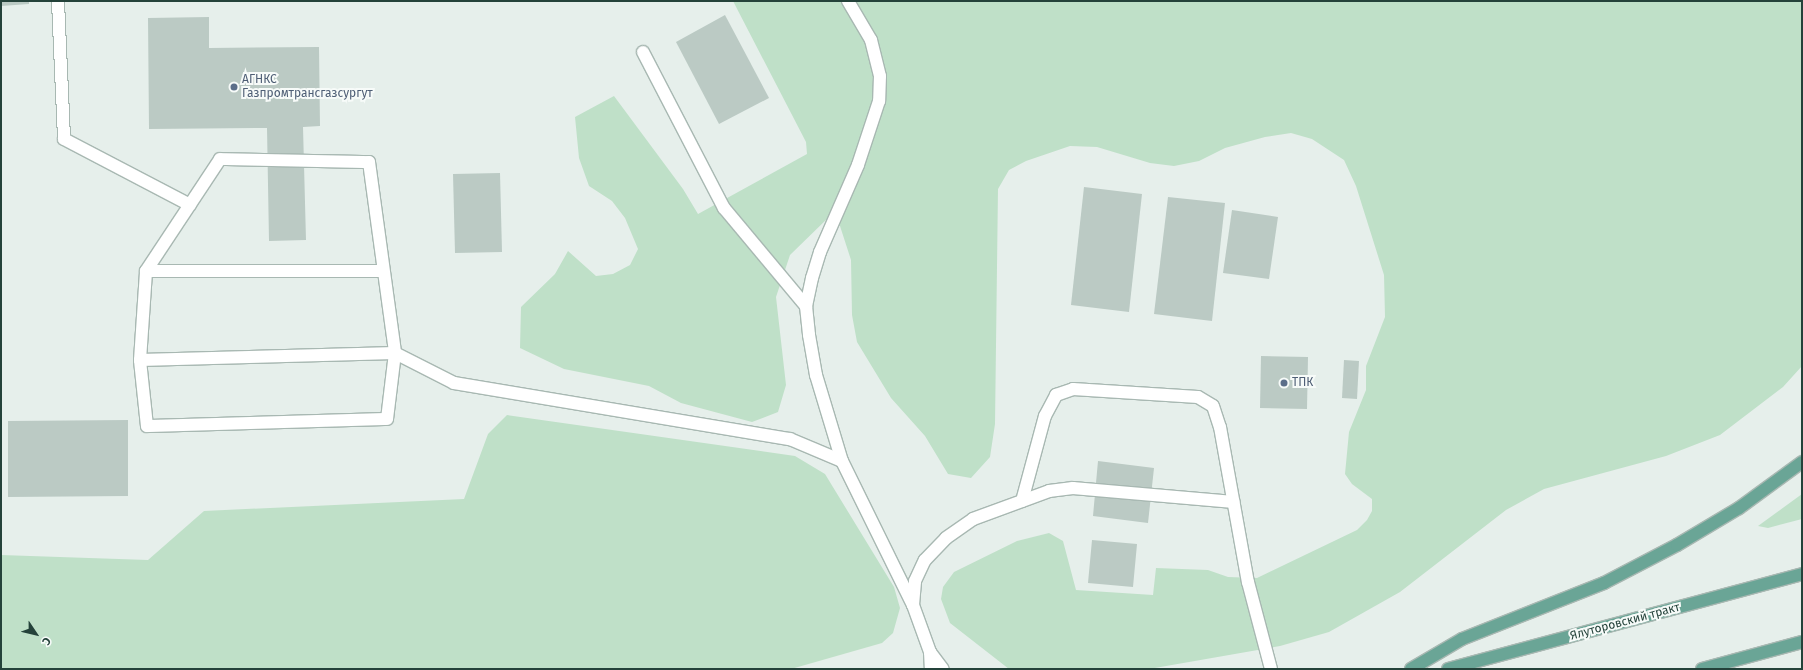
<!DOCTYPE html>
<html>
<head>
<meta charset="utf-8">
<style>
	body { margin:0 }
	#map { position:relative; width:1803px; height:670px; overflow:hidden; background:#e6efeb; font-family:"Fira Sans",sans-serif }
	div>[style] { position:absolute }
	[style*='--x'] { left:calc(var(--x)*1px); top:calc(var(--y)*1px); width:calc(var(--w)*1px); rotate:calc(var(--a)*1deg) }
	.green>* { inset:0; background:#bfe0c8 }
	.building>* { inset:0; background:#bbcac4 }
	.roads { filter:drop-shadow(1px 0 #a8b8b2) drop-shadow(-1px 0 #a8b8b2) drop-shadow(0 1px #a8b8b2) drop-shadow(0 -1px #a8b8b2) }
	.service>* { height:12px; margin:-6px; padding:0 6px; transform-origin:6px; border-radius:6px; background:#fff }
	.minor>* { height:12px; margin:-6px; padding:0 6px; transform-origin:6px; border-radius:6px; background:#fff }
	.primary>* { height:12px; margin:-6px; padding:0 6px; transform-origin:6px; border-radius:6px; background:#6aa596 }
	.dots>* { width:11px; height:11px; translate:-50% -50%; box-sizing:border-box; border:2px solid #f7fbf9; border-radius:50% }
	span { translate:-50% -50%; white-space:nowrap; text-align:center; line-height:1.15; -webkit-text-stroke:4px #f7fbf9; paint-order:stroke }
	.service-label { font-size:12px; color:#4e5e75 }
	.left { translate:0 -50%; text-align:left }
	.street-label { font-size:12px; color:#24423a }
	.frame { position:absolute; inset:0; border:2px solid #24423a; pointer-events:none }
	.north { position:absolute; left:16px; top:614px; width:40px; height:40px; -webkit-text-stroke:3px #f7fbf9; paint-order:stroke; rotate:125deg; font-size:11px; font-weight:700; line-height:16px; text-align:center; color:#24423a }
	.north::after { content:''; display:block; margin:auto; width:14px; height:18px; background:#24423a; clip-path:polygon(50% 0,100% 100%,50% 72%,0 100%) }
</style>
</head>
<body>
<div id="map">
	<div class="green">
		<i style="clip-path:polygon(733px 1px,1802px 1px,1802px 366px,1783px 387px,1720px 435px,1666px 456px,1544px 489px,1506px 510px,1400px 592px,1329px 632px,1280px 646px,1149px 669px,1009px 669px,950px 623px,941px 599px,943px 587px,954px 572px,1017px 541px,1049px 533px,1063px 541px,1076px 590px,1153px 595px,1156px 568px,1208px 570px,1228px 577px,1257px 578px,1357px 530px,1367px 520px,1372px 511px,1372px 499px,1352px 484px,1345px 474px,1349px 432px,1366px 390px,1366px 366px,1385px 317px,1384px 275px,1356px 186px,1344px 160px,1312px 139px,1291px 133px,1265px 137px,1225px 148px,1199px 161px,1174px 166px,1150px 163px,1097px 147px,1070px 146px,1026px 161px,1009px 170px,998px 189px,995px 424px,990px 457px,971px 478px,948px 474px,925px 436px,891px 398px,857px 342px,852px 315px,851px 260px,840px 226px,829px 217px,790px 255px,776px 297px,786px 385px,778px 412px,752px 422px,681px 403px,649px 386px,564px 369px,520px 348px,521px 307px,555px 274px,568px 251px,596px 276px,613px 274px,630px 265px,638px 249px,625px 218px,612px 201px,589px 186px,579px 158px,575px 117px,614px 96px,683px 189px,698px 214px,807px 154px,806px 142px)"></i>
		<i style="clip-path:polygon(507px 415px,795px 456px,825px 474px,894px 587px,900px 608px,893px 633px,882px 643px,791px 669px,1px 669px,1px 555px,148px 560px,204px 511px,464px 499px,488px 434px)"></i>
		<i style="clip-path:polygon(1802px 494px,1802px 519px,1768px 528px,1758px 526px)"></i>
	</div>
	<div class="building">
		<i style="clip-path:polygon(1px 1px,29px 1px,29px 4px,1px 6px)"></i>
		<i style="clip-path:polygon(725px 15px,769px 98px,719px 124px,676px 42px)"></i>
		<i style="clip-path:polygon(209px 17px,209px 48px,319px 47px,320px 126px,303px 127px,306px 240px,269px 241px,267px 128px,149px 129px,148px 18px)"></i>
		<i style="clip-path:polygon(500px 173px,502px 252px,455px 253px,453px 174px)"></i>
		<i style="clip-path:polygon(1084px 187px,1142px 194px,1129px 312px,1071px 305px)"></i>
		<i style="clip-path:polygon(1168px 197px,1225px 203px,1212px 321px,1154px 314px)"></i>
		<i style="clip-path:polygon(1232px 210px,1278px 217px,1269px 279px,1223px 273px)"></i>
		<i style="clip-path:polygon(1261px 356px,1308px 357px,1307px 409px,1260px 408px)"></i>
		<i style="clip-path:polygon(1344px 360px,1359px 361px,1357px 399px,1342px 398px)"></i>
		<i style="clip-path:polygon(128px 420px,128px 496px,8px 497px,8px 421px)"></i>
		<i style="clip-path:polygon(1098px 461px,1154px 468px,1148px 523px,1093px 516px)"></i>
		<i style="clip-path:polygon(1092px 540px,1137px 544px,1133px 587px,1088px 583px)"></i>
	</div>
	<div class="roads">
		<div class="service">
			<i style="--x:58;--y:1;--w:138;--a:87.5"></i>
			<i style="--x:64;--y:139;--w:142;--a:27.6"></i>
			<i style="--x:643;--y:52;--w:176;--a:62.6"></i>
			<i style="--x:724;--y:208;--w:128;--a:50.1"></i>
			<i style="--x:220;--y:159;--w:149;--a:1.2"></i>
			<i style="--x:369;--y:162;--w:193;--a:82.2"></i>
			<i style="--x:395;--y:353;--w:66;--a:96.9"></i>
			<i style="--x:387;--y:419;--w:240;--a:178.3"></i>
			<i style="--x:147;--y:426;--w:66;--a:-96.1"></i>
			<i style="--x:140;--y:360;--w:89;--a:-86.1"></i>
			<i style="--x:146;--y:271;--w:134;--a:-56.5"></i>
			<i style="--x:146;--y:271;--w:237;--a:0"></i>
			<i style="--x:140;--y:360;--w:255;--a:-1.6"></i>
			<i style="--x:395;--y:353;--w:66;--a:27"></i>
			<i style="--x:454;--y:383;--w:341;--a:9.5"></i>
			<i style="--x:790;--y:439;--w:56;--a:22.9"></i>
			<i style="--x:1022;--y:501;--w:88;--a:-74.9"></i>
			<i style="--x:1045;--y:416;--w:24;--a:-62"></i>
			<i style="--x:1056;--y:395;--w:18;--a:-19"></i>
			<i style="--x:1073;--y:389;--w:125;--a:3.7"></i>
			<i style="--x:1198;--y:397;--w:17;--a:31"></i>
			<i style="--x:1213;--y:406;--w:22;--a:72"></i>
			<i style="--x:1220;--y:427;--w:158;--a:79.8"></i>
			<i style="--x:1248;--y:582;--w:90;--a:75.2"></i>
			<i style="--x:913;--y:605;--w:24;--a:-85"></i>
			<i style="--x:915;--y:581;--w:23;--a:-65"></i>
			<i style="--x:925;--y:560;--w:30;--a:-46"></i>
			<i style="--x:946;--y:538;--w:33;--a:-35"></i>
			<i style="--x:973;--y:519;--w:81;--a:-20.2"></i>
			<i style="--x:1049;--y:491;--w:24;--a:-7"></i>
			<i style="--x:1073;--y:488;--w:161;--a:5"></i>
		</div>
		<div class="minor">
			<i style="--x:848;--y:1;--w:45;--a:59.5"></i>
			<i style="--x:871;--y:40;--w:37;--a:76"></i>
			<i style="--x:880;--y:76;--w:25;--a:92"></i>
			<i style="--x:879;--y:101;--w:67;--a:108.2"></i>
			<i style="--x:858;--y:165;--w:95;--a:113.6"></i>
			<i style="--x:820;--y:252;--w:27;--a:107"></i>
			<i style="--x:812;--y:278;--w:29;--a:102"></i>
			<i style="--x:806;--y:306;--w:29;--a:84"></i>
			<i style="--x:809;--y:335;--w:41;--a:80.1"></i>
			<i style="--x:816;--y:375;--w:90;--a:73.2"></i>
			<i style="--x:842;--y:461;--w:161;--a:63.8"></i>
			<i style="--x:913;--y:605;--w:50;--a:70.1"></i>
			<i style="--x:930;--y:652;--w:17;--a:87"></i>
			<i style="--x:930;--y:652;--w:21;--a:53"></i>
		</div>
		<div class="primary">
			<i style="--x:1411;--y:669;--w:59;--a:-30.5"></i>
			<i style="--x:1462;--y:639;--w:153;--a:-21.5"></i>
			<i style="--x:1604;--y:583;--w:82;--a:-27.5"></i>
			<i style="--x:1677;--y:545;--w:72;--a:-30.8"></i>
			<i style="--x:1739;--y:508;--w:78;--a:-36.1"></i>
			<i style="--x:1448;--y:669;--w:367;--a:-15"></i>
			<i style="--x:1702;--y:669;--w:104;--a:-15.1"></i>
		</div>
	</div>
	<div class="dots">
		<i style="left:234px;top:87px;background:#5c6f8a"></i>
		<i style="left:1284px;top:383px;background:#5c6f8a"></i>
	</div>
	<div class="service-label">
		<span class="left" style="left:242px;top:87px">АГНКС<br>Газпромтрансгазсургут</span>
		<span class="left" style="left:1292px;top:383px">ТПК</span>
	</div>
	<div class="street-label">
		<span style="left:1625px;top:622px;rotate:-15deg">Ялуторовский тракт</span>
	</div>
	<div class="frame"></div>
	<div class="north">С</div>
</div>
</body>
</html>
